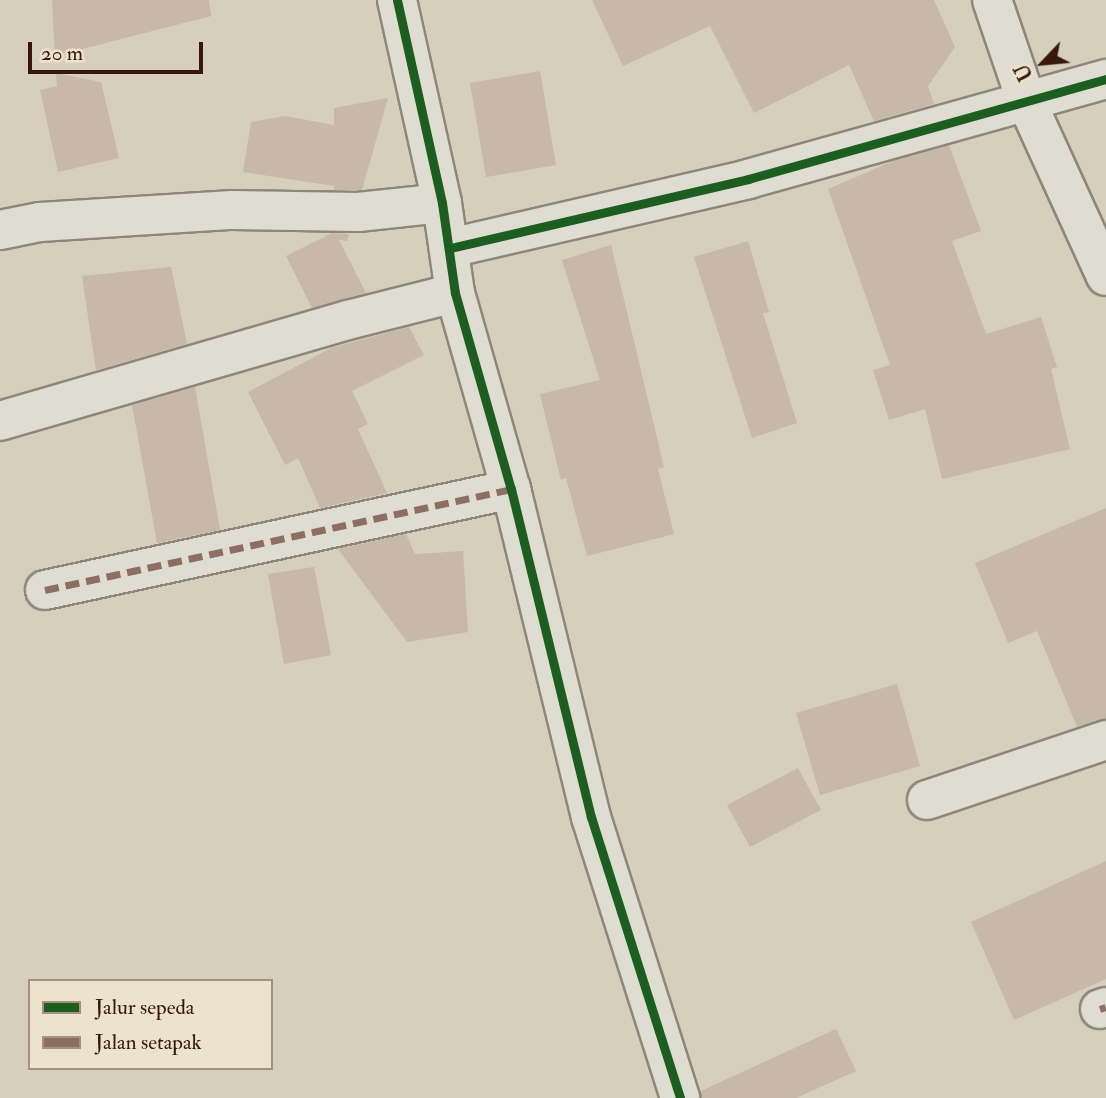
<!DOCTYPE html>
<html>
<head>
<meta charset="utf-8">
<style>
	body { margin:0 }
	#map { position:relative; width:1106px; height:1098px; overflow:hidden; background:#d6cfbc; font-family:"IM FELL Double Pica",serif }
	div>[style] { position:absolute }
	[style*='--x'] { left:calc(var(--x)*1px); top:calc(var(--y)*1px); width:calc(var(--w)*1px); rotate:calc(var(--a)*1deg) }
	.building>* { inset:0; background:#c7b8a9 }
	.roads { filter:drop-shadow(2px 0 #8e8679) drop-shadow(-2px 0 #8e8679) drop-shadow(0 2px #8e8679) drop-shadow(0 -2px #8e8679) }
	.minor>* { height:38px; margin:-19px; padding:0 19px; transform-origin:19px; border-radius:19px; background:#dfdcd2 }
	.quiet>* { height:7px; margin-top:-3.5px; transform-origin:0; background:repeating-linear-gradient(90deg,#8d6e63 0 14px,transparent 0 21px) }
	.cycleway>* { height:9px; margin:-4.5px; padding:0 4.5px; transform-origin:4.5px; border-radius:4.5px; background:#1b5e20 }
	span { translate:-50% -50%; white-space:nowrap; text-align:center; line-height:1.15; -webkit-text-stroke:5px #ebe3cc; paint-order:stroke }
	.legend { position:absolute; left:28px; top:979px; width:245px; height:91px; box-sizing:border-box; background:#ebe3cc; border:2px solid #a4927e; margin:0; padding:9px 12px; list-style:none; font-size:21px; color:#391809 }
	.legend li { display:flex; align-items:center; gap:14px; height:35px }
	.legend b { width:35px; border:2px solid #a4927e }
	.north { position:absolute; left:1008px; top:28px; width:70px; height:70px; -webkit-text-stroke:5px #ebe3cc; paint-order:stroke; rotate:244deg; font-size:19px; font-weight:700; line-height:28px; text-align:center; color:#391809 }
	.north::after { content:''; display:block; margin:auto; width:24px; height:32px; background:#391809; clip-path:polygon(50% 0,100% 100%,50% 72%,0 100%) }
	.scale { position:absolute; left:28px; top:42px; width:175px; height:32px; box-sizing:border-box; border:4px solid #391809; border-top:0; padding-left:9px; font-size:21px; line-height:24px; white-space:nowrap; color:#391809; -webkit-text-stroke:5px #ebe3cc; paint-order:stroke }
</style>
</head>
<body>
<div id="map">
	<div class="building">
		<i style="clip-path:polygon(52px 0,209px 0,211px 16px,55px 56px)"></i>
		<i style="clip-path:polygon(592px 0,934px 0,955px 47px,928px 86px,934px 104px,874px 121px,849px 65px,754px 113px,710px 26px,623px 66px)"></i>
		<i style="clip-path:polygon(540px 71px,556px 165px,486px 177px,470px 83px)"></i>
		<i style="clip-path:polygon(56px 73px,101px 82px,119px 158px,58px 172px,40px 90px,57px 86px)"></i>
		<i style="clip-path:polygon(388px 98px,362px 190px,334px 190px,334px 186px,243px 172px,251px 122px,285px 116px,334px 125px,334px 108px)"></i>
		<i style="clip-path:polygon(949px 145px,981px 231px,952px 241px,986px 334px,1041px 317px,1057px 367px,1051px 369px,1070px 449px,942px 479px,925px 409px,889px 420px,873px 370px,890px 365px,828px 189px,893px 161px)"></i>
		<i style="clip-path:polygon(332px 233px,349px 234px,347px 241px,339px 240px,366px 293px,312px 308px,286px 256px)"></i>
		<i style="clip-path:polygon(748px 241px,769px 312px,763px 313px,797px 423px,752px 438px,694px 257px)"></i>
		<i style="clip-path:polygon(611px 245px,664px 467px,658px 469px,674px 534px,587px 556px,566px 478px,561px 480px,540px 394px,600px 380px,562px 260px)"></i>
		<i style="clip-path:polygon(171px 267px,187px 344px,96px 370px,82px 276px)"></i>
		<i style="clip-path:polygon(409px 327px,424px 355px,352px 391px,368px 424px,358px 429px,387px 493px,320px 508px,298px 458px,285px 465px,248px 392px,331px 348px)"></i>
		<i style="clip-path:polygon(195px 387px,220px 530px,157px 543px,132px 405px)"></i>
		<i style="clip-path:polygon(1106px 508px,1106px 719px,1077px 727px,1037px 631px,1008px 643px,975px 563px)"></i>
		<i style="clip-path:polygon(406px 534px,415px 554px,463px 551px,468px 632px,407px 642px,338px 549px)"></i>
		<i style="clip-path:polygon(314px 567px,331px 655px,284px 664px,268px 574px)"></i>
		<i style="clip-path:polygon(897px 684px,920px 766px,820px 795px,796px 713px)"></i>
		<i style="clip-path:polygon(798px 768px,821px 810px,750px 847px,727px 805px)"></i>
		<i style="clip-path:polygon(1106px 861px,1106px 979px,1014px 1020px,971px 922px)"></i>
		<i style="clip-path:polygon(836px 1029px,856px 1071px,796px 1098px,701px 1098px,701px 1091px)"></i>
	</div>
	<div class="roads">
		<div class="minor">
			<i style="--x:397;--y:0;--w:208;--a:77.5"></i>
			<i style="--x:442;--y:203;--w:91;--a:81.8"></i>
			<i style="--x:455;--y:293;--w:204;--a:74.1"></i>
			<i style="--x:511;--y:489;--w:338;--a:76.3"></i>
			<i style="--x:591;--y:817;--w:295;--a:72.4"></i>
			<i style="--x:992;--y:0;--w:109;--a:71.2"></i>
			<i style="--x:1027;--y:103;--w:190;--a:65.5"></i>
			<i style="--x:0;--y:230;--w:41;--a:-11.3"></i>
			<i style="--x:40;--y:222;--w:193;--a:-3.6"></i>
			<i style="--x:233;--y:210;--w:125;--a:0.9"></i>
			<i style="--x:358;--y:212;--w:84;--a:-6.1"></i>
			<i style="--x:450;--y:248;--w:306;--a:-13"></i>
			<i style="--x:748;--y:179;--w:372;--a:-15.6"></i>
			<i style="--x:0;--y:421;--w:362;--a:-16.2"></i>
			<i style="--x:348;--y:320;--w:110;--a:-14.2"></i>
			<i style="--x:45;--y:590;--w:477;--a:-12.2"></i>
			<i style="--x:927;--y:800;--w:189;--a:-18.5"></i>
			<i style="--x:1100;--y:1009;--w:6;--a:-18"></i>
		</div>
	</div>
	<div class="quiet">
		<i style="--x:45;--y:590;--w:477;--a:-12.2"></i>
		<i style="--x:1100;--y:1009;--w:6;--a:-18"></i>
	</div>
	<div class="cycleway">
		<i style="--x:397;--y:0;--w:208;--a:77.5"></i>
		<i style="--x:442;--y:203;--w:91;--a:81.8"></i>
		<i style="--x:455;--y:293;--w:204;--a:74.1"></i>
		<i style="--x:511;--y:489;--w:338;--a:76.3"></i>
		<i style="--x:591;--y:817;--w:295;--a:72.4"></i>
		<i style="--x:450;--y:248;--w:306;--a:-13"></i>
		<i style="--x:748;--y:179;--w:372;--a:-15.6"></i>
	</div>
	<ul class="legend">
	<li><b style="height:9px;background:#1b5e20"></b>Jalur sepeda</li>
	<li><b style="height:9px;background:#8d6e63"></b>Jalan setapak</li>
	</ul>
	<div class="north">U</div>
	<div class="scale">20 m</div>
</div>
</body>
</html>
